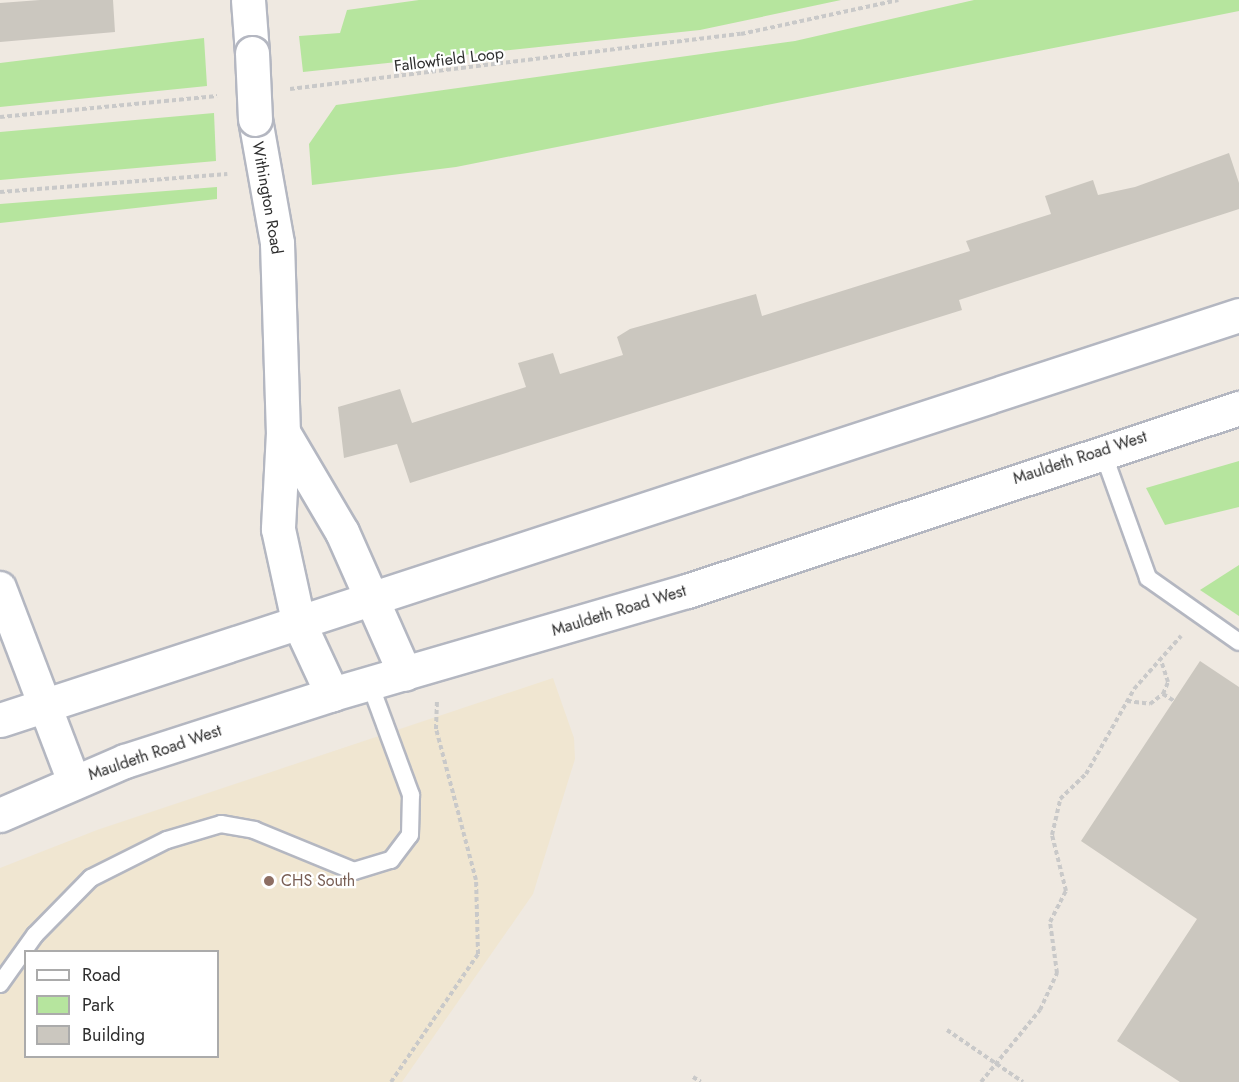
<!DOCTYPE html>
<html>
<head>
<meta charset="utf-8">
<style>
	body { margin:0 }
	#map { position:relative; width:1239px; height:1082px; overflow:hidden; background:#efe9e1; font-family:Jost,sans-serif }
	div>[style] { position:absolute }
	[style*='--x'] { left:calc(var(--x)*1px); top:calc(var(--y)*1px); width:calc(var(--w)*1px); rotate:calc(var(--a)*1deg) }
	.education>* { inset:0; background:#f0e6d1 }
	.green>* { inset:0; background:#b6e59e }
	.building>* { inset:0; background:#cbc7bf }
	.path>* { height:4px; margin-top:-2px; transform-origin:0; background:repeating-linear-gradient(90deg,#c9c9c9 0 4.5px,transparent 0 7.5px) }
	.roads { filter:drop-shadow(2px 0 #b4b7c1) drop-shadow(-2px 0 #b4b7c1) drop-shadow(0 2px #b4b7c1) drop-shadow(0 -2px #b4b7c1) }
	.lane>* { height:16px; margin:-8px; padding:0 8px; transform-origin:8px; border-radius:8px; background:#fff }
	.street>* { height:32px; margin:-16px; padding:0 16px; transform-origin:16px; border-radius:16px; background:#fff }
	.secondary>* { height:33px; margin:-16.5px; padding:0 16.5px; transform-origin:16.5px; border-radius:16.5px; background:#fff }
	.bridges { filter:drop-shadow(2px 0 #b4b7c1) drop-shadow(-2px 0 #b4b7c1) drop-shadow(0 2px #b4b7c1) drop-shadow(0 -2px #b4b7c1) }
	.secondary-bridge>* { height:33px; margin:-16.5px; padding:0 16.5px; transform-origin:16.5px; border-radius:16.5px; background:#fff }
	.dots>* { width:16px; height:16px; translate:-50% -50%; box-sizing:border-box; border:3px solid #fff; border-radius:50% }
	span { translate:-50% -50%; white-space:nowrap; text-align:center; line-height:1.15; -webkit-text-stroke:4.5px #fff; paint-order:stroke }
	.street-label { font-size:16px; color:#2e2e2e }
	.education-label { font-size:16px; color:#785e54 }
	.left { translate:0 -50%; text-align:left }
	.legend { position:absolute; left:24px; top:950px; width:195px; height:108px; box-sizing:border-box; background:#fff; border:2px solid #ababab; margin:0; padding:8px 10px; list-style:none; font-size:18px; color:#2e2e2e }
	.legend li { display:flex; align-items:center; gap:12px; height:30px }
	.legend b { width:30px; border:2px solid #ababab }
</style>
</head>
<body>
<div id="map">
	<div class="education">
		<i style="clip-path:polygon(evenodd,553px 678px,574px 738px,575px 759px,533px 894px,402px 1082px,0 1082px,0 868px,97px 830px,553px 678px,26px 952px,218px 952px,218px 1056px,26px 1056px,26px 952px)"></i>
	</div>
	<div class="green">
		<i style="clip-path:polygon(419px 0,841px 0,700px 30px,303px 72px,299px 36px,340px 33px,347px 10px)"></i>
		<i style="clip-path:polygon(974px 0,1239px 0,1239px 11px,456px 167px,312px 185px,309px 144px,336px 105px,795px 41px)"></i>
		<i style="clip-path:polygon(204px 38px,207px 86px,0 107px,0 63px)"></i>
		<i style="clip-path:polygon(214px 113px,216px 161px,0 180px,0 132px)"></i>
		<i style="clip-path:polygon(217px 187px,217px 199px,0 223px,0 204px)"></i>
		<i style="clip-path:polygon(1239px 461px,1239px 507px,1165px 525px,1146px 488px)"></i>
		<i style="clip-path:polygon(1239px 565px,1239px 616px,1200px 590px)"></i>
	</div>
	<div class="building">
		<i style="clip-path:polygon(40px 0,113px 0,115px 32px,0 42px,0 3px)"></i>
		<i style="clip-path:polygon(1229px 153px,1239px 183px,1239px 209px,959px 300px,962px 310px,410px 483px,397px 444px,344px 458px,338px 407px,400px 389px,412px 423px,526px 387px,518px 363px,553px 353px,560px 374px,623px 355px,617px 337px,630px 329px,756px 294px,762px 316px,970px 251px,966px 241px,1051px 214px,1045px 196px,1093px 180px,1098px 195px,1135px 187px)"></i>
		<i style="clip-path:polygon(1200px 661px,1239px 687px,1239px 1082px,1180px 1082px,1117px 1041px,1197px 919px,1081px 841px)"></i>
	</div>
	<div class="path">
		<i style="--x:290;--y:89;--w:454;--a:-7"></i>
		<i style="--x:741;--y:34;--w:161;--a:-12.2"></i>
		<i style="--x:0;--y:117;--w:218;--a:-5.5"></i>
		<i style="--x:0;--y:192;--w:228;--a:-4.5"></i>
		<i style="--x:1163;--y:694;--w:13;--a:32"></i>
		<i style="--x:1127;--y:701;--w:23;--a:7"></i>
		<i style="--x:1150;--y:704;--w:16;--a:-38"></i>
		<i style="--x:1163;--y:694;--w:13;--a:-67"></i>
		<i style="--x:1168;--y:682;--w:20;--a:-108"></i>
		<i style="--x:947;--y:1030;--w:92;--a:34.4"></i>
		<i style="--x:693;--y:1077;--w:9;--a:32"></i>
		<i style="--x:391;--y:1082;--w:155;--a:-55.8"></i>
		<i style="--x:478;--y:954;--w:74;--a:-91.5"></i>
		<i style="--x:476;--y:880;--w:156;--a:-104.8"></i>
		<i style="--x:436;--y:729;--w:27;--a:-88"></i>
		<i style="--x:981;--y:1082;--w:93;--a:-50.7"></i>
		<i style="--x:1040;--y:1010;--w:41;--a:-65.3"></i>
		<i style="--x:1057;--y:973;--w:51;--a:-97.8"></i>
		<i style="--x:1050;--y:922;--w:35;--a:-63"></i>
		<i style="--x:1066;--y:891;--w:58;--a:-104"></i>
		<i style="--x:1052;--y:835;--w:37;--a:-77"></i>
		<i style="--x:1060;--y:799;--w:36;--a:-44"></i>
		<i style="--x:1086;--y:774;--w:98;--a:-60.5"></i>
		<i style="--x:1134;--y:689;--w:71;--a:-48.4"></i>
	</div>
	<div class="roads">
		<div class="lane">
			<i style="--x:1102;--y:450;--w:136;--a:70.2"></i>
			<i style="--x:1148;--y:578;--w:111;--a:35.1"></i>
			<i style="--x:0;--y:984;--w:60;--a:-54.5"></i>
			<i style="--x:35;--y:935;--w:80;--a:-45.5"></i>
			<i style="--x:91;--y:878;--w:85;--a:-26.6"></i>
			<i style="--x:167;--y:840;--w:56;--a:-16.5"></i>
			<i style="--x:221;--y:824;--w:34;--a:10"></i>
			<i style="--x:254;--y:830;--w:108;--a:22.3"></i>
			<i style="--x:354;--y:871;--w:39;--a:-17"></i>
			<i style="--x:391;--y:860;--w:31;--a:-53"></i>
			<i style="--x:410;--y:835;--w:40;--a:-88.6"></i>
			<i style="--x:411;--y:795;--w:118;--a:-110.3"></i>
		</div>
		<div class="street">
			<i style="--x:0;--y:588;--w:208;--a:69.1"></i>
		</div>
		<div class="secondary">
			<i style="--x:248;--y:0;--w:53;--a:85.7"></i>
			<i style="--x:255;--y:119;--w:126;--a:79.9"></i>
			<i style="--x:277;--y:243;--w:189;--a:88.2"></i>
			<i style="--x:283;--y:432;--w:97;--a:93"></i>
			<i style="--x:278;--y:529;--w:94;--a:77.7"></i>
			<i style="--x:298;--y:621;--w:81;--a:65"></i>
			<i style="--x:283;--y:432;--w:116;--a:59.5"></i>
			<i style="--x:342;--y:532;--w:155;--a:66.1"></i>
			<i style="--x:0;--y:720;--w:1304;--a:-18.1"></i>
			<i style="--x:0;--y:815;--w:136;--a:-23.4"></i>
			<i style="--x:125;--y:761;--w:218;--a:-17.9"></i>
			<i style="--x:332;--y:694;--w:370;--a:-16.2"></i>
			<i style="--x:687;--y:591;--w:582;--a:-18.34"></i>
		</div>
	</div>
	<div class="bridges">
		<div class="secondary-bridge">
			<i style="--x:252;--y:53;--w:66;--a:87.4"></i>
		</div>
	</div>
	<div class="dots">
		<i style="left:269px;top:881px;background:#8d6e63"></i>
	</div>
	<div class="street-label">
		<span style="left:449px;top:60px;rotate:-7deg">Fallowfield Loop</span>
		<span style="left:267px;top:198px;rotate:80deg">Withington Road</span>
		<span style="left:1080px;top:458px;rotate:-18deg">Mauldeth Road West</span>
		<span style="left:619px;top:611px;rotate:-17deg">Mauldeth Road West</span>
		<span style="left:155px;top:753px;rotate:-19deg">Mauldeth Road West</span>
	</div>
	<div class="education-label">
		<span class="left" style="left:281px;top:881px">CHS South</span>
	</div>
	<ul class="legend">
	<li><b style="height:8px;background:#fff"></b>Road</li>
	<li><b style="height:16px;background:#b6e59e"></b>Park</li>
	<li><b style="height:16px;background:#cbc7bf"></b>Building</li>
	</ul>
</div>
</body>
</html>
